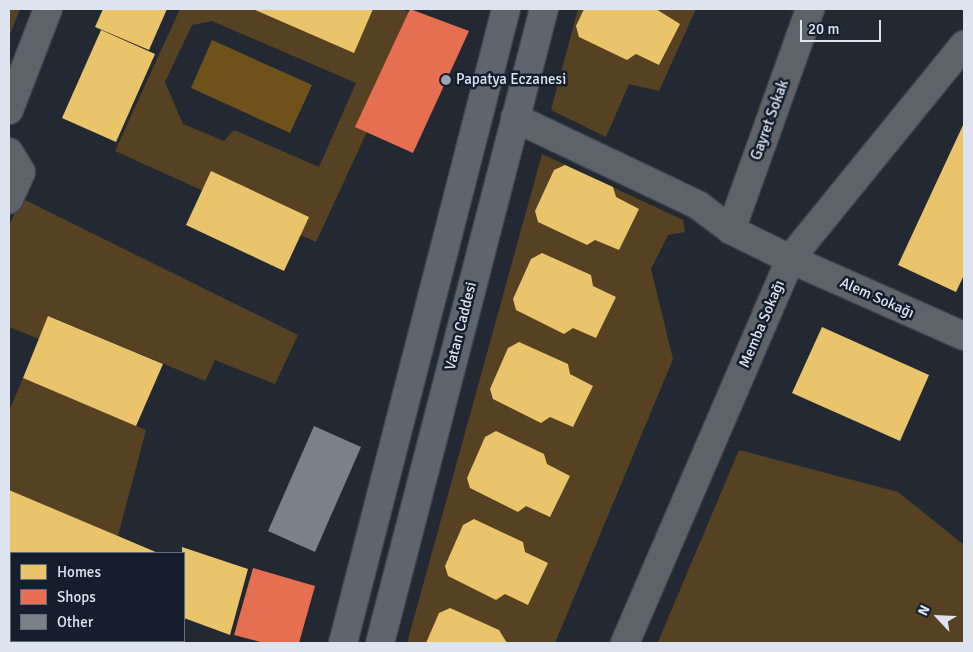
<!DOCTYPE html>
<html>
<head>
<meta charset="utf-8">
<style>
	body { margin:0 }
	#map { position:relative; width:973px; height:652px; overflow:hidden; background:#232932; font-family:Signika,sans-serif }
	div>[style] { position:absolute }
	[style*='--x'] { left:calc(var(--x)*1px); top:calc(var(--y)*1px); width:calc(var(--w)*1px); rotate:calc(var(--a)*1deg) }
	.green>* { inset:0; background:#564222 }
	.water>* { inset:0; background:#6f511a }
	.homes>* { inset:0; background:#e9c46a }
	.shops>* { inset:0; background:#e76f51 }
	.building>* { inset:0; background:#7b8189 }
	.roads { filter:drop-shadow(1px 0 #3f444c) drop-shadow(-1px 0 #3f444c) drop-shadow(0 1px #3f444c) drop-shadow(0 -1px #3f444c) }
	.minor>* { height:28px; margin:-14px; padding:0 14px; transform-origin:14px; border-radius:14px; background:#5e636a }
	.major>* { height:28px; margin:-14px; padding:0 14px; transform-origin:14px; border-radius:14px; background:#5e656e }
	.dots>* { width:14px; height:14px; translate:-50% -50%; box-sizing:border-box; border:2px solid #141e2d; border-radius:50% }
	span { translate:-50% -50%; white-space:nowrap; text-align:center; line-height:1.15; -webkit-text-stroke:5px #141e2d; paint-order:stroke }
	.poi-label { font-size:15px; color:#dde4ef }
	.left { translate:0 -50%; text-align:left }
	.street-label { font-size:15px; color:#dde4ef }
	.frame { position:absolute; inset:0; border:10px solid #dde4ef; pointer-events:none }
	.legend { position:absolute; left:10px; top:552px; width:175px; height:90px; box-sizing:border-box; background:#141e2d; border:1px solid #646d7b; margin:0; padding:6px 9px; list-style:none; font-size:15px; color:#dde4ef }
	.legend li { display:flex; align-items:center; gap:10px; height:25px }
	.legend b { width:25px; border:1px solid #646d7b }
	.north { position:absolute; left:913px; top:592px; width:50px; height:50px; -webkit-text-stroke:4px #141e2d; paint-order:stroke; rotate:295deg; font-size:14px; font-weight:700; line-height:20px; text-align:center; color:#dde4ef }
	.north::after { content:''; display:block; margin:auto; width:18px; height:22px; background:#dde4ef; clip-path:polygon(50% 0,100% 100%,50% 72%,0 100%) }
	.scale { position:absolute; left:800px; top:20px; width:81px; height:22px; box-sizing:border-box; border:2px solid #dde4ef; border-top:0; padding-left:6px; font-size:15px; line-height:18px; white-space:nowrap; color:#dde4ef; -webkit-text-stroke:4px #141e2d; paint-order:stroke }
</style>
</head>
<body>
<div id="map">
	<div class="green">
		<i style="clip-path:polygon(9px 9px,20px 9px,9px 37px)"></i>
		<i style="clip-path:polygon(evenodd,180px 9px,401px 9px,420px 17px,316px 242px,115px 151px,180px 9px,212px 21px,356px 83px,319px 167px,234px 130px,224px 141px,183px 124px,165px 82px,192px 25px,212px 21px)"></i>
		<i style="clip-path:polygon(578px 9px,696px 9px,659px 91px,629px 84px,606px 137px,551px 110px)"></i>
		<i style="clip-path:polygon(542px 154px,683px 220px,685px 232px,668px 235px,651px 269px,673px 359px,555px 643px,407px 643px)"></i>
		<i style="clip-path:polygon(21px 198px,298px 335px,275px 384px,215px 360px,205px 381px,49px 316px,39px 339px,9px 327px,9px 226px)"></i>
		<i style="clip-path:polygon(23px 378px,146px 430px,118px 536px,9px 490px,9px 411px)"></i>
		<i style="clip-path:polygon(739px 450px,898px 492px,964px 545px,964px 643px,658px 642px)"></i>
		<i style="clip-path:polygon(9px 613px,11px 641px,87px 643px,9px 643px)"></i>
	</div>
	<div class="water">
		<i style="clip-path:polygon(212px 40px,312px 85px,290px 133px,191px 88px)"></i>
	</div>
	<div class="homes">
		<i style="clip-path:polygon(103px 9px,167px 9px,149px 50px,95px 27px)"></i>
		<i style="clip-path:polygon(253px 9px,373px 9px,354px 53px)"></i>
		<i style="clip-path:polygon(584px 9px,656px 9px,680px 24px,659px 65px,636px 54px,627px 60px,579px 37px,576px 26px)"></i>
		<i style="clip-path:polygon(101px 30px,155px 54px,116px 142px,62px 118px)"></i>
		<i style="clip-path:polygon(964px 123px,964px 275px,956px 292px,898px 265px)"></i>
		<i style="clip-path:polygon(565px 165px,613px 187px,616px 197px,639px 209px,619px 250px,595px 240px,587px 245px,538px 222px,535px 211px,554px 170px)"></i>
		<i style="clip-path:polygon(211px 171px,309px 217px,284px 271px,186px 225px)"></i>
		<i style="clip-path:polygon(542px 253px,591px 275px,593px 286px,616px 297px,596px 338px,573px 328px,564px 334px,516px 310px,513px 299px,531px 259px)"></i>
		<i style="clip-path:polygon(48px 316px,163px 364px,136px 426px,23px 378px)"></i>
		<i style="clip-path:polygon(822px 327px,929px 375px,900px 441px,792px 393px)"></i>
		<i style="clip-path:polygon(519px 342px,568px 364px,570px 374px,593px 386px,573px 427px,550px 417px,541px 423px,493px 399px,490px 389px,508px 348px)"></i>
		<i style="clip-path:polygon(496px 431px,544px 454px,547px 464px,570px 476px,550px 517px,526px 506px,518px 512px,470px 488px,467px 478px,485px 437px)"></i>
		<i style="clip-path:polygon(9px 490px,118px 536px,158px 553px,11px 553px,9px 560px)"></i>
		<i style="clip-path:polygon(474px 519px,523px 542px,525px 552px,548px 563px,528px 605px,505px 594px,496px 600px,448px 576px,445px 566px,463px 525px)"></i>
		<i style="clip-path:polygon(182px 547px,248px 569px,230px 635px,184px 618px)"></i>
		<i style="clip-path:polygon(450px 608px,499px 630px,507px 643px,426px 643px,439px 613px)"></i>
	</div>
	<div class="shops">
		<i style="clip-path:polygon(410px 9px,469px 31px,413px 153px,355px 127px)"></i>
		<i style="clip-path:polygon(253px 568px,315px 586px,299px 643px,264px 643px,234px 635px)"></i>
	</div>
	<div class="building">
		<i style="clip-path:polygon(314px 426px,361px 447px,315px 552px,268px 531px)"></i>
	</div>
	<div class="roads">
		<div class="minor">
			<i style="--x:9;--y:110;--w:108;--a:-68.9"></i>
			<i style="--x:515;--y:118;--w:203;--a:25.4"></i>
			<i style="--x:698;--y:205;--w:41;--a:37.1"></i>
			<i style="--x:731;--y:230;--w:66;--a:26.2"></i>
			<i style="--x:790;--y:259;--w:190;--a:23.9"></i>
			<i style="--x:9;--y:152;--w:23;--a:59"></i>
			<i style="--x:21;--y:172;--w:30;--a:114"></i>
			<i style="--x:731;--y:230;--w:235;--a:-70.3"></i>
			<i style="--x:9;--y:585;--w:2;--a:27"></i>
			<i style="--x:160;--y:641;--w:7;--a:16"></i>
			<i style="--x:625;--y:643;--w:418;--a:-66.7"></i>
			<i style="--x:790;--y:259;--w:276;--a:-50.9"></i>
		</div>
		<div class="major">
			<i style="--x:343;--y:643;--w:655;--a:-75.58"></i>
			<i style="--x:380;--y:643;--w:655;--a:-75.5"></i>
		</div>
	</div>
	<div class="dots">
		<i style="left:446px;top:80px;background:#9ca3ad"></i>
	</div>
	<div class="poi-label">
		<span class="left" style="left:456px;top:80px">Papatya Eczanesi</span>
	</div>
	<div class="street-label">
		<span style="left:770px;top:120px;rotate:-70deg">Gayret Sokak</span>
		<span style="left:877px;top:298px;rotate:24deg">Alem Sokağı</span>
		<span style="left:762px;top:324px;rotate:-67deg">Memba Sokağı</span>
		<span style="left:461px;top:326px;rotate:-76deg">Vatan Caddesi</span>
	</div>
	<div class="frame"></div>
	<ul class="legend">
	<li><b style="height:14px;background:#e9c46a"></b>Homes</li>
	<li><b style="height:14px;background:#e76f51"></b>Shops</li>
	<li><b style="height:14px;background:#7b8189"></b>Other</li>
	</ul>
	<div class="north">N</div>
	<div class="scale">20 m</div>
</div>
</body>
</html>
